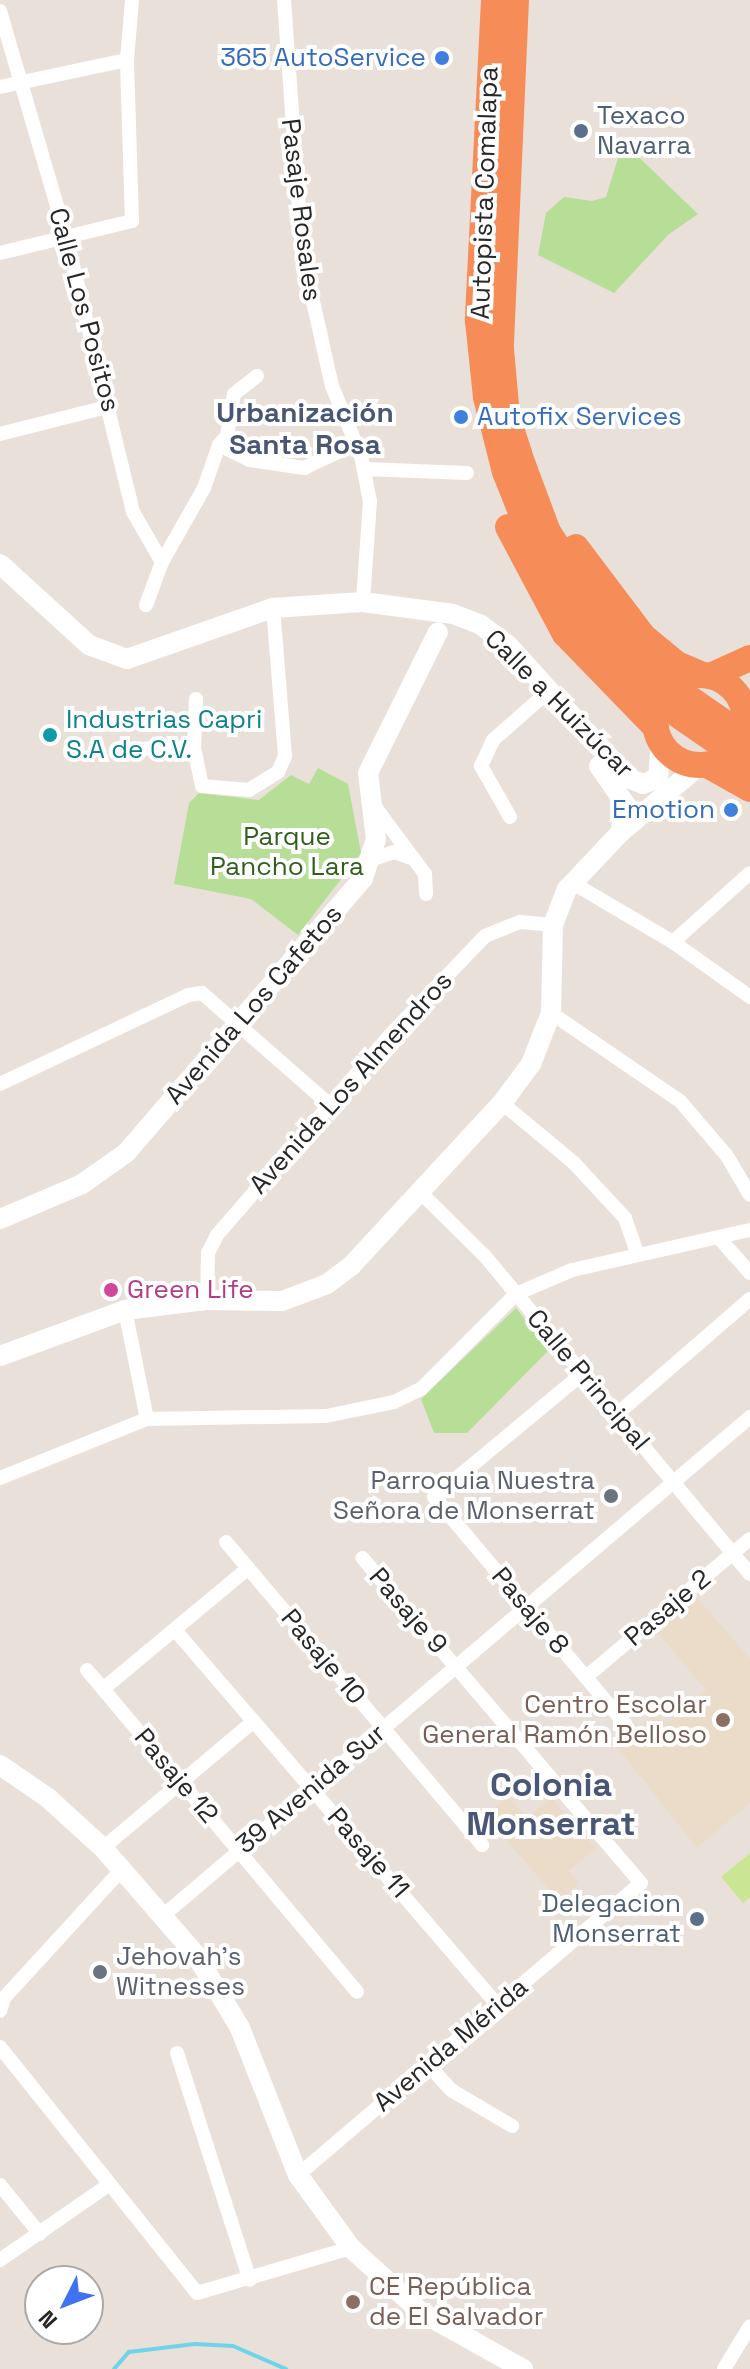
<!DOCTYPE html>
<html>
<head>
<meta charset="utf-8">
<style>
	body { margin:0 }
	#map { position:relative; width:750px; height:2369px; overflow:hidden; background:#e9e1d9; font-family:"Space Grotesk",sans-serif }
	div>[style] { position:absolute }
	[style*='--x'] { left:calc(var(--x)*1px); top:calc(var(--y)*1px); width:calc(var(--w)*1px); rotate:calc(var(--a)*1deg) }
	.education>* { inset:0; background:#ebdcc9 }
	.green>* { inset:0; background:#b6de97 }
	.pitch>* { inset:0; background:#cae593 }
	.stream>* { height:4px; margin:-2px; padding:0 2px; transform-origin:2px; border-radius:2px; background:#70d3e8 }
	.street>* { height:14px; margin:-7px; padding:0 7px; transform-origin:7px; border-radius:7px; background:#fff }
	.secondary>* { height:20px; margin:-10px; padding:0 10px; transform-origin:10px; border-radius:10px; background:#fff }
	.highway>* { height:26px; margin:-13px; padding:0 13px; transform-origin:13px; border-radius:13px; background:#f68d58 }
	.highway>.ring { margin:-13px; padding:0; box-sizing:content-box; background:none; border:26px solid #f68d58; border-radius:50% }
	.dots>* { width:22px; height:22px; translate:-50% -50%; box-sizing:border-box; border:4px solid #fff; border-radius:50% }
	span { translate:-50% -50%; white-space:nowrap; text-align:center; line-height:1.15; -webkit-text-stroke:8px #fff; paint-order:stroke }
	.shop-label { font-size:26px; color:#366cbe }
	.right { translate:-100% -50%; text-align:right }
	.left { translate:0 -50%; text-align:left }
	.service-label { font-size:26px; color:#4e5e75 }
	.street-label { font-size:26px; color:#272727 }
	.culture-label { font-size:26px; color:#0d838f }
	.park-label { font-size:26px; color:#305f1c }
	.hotel-label { font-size:26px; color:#b23c85 }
	.worship-label { font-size:26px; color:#5b616d }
	.education-label { font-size:26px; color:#785e54 }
	.neighbourhood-label { font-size:28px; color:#4a5675; font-weight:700 }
	.district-label { font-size:34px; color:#4a5675; font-weight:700 }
	.north { position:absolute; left:24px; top:2265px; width:80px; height:80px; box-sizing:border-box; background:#fff; border:2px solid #a9a9a9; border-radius:50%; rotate:228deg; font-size:22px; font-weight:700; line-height:32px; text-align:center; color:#272727 }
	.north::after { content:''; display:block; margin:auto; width:28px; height:36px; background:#3f71f0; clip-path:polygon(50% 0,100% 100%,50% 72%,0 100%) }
</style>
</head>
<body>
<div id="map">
	<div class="education">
		<i style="clip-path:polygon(695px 1595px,750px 1659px,750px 1803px,697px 1848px,617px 1747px,656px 1713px,666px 1724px,706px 1690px,655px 1630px)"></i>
		<i style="clip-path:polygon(508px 1796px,527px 1818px,551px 1797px,596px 1848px,569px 1871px,579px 1883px,559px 1901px,485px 1816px)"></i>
	</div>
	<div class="green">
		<i style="clip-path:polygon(623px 142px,698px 214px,669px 234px,614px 293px,538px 255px,546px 213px,564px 197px,592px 201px,606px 197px)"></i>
		<i style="clip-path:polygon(318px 768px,348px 784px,361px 853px,298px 935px,251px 899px,174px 884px,189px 803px,199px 793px,259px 800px,291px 775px,309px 784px)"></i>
		<i style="clip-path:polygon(516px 1308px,549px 1350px,467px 1433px,434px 1433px,421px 1399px)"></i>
	</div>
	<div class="pitch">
		<i style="clip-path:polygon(750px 1853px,750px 1897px,743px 1903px,721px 1877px)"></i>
	</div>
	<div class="stream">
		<i style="--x:114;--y:2369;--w:23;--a:-49"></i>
		<i style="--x:129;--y:2352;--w:66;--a:-6.9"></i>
		<i style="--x:195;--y:2344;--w:38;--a:3"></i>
		<i style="--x:233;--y:2346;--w:58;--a:23.5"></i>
	</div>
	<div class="street">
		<i style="--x:284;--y:0;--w:253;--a:85.9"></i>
		<i style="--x:302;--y:252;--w:137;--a:77.4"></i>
		<i style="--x:332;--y:386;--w:76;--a:67.5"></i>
		<i style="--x:361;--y:456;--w:46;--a:78.7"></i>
		<i style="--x:370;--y:501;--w:101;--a:94"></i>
		<i style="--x:0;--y:11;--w:235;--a:73.7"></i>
		<i style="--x:66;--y:237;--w:283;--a:76.3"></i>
		<i style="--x:133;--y:512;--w:58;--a:59.9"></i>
		<i style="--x:162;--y:562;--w:46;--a:110.4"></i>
		<i style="--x:0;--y:87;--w:130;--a:-12"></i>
		<i style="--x:0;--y:253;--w:136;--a:-13.6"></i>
		<i style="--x:132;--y:221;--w:161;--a:-91.8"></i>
		<i style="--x:127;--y:60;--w:60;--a:-85.2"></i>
		<i style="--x:257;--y:376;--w:29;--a:142"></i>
		<i style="--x:234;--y:394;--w:43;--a:99.5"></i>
		<i style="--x:227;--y:436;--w:12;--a:132"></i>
		<i style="--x:219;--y:445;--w:34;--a:26"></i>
		<i style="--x:250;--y:460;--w:55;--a:8.4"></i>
		<i style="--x:304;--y:468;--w:56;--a:-25.2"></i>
		<i style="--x:0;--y:434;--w:114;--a:-14.2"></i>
		<i style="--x:364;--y:469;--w:103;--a:2.2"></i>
		<i style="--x:162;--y:562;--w:85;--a:-60.4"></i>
		<i style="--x:204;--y:488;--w:46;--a:-70.8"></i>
		<i style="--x:196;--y:699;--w:49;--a:92.3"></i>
		<i style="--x:194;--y:748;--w:39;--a:78"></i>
		<i style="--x:202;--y:786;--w:47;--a:4.9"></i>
		<i style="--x:249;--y:790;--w:34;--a:-32"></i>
		<i style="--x:278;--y:772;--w:17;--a:-66"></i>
		<i style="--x:285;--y:756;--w:148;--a:-94.6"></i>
		<i style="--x:122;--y:749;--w:72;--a:-0.8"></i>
		<i style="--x:373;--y:804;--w:87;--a:53.4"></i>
		<i style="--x:425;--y:874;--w:20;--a:87"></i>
		<i style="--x:510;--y:817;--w:59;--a:-119.6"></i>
		<i style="--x:481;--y:766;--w:29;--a:-65"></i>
		<i style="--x:493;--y:740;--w:64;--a:-41.2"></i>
		<i style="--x:373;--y:859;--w:22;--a:-18"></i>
		<i style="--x:394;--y:852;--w:21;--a:19"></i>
		<i style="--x:571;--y:882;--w:118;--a:30.5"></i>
		<i style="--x:673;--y:942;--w:95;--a:35.5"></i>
		<i style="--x:673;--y:942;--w:103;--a:-41.9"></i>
		<i style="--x:551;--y:1013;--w:156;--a:34.3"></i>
		<i style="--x:680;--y:1101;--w:72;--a:49.5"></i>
		<i style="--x:727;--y:1156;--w:45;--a:59.5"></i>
		<i style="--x:0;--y:1084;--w:208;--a:-25.3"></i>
		<i style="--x:188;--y:995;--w:14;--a:-8"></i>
		<i style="--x:202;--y:993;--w:169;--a:41.2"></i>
		<i style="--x:502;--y:1103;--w:94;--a:39.8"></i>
		<i style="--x:574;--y:1163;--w:75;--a:47.2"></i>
		<i style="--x:625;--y:1218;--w:36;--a:71"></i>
		<i style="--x:419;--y:1191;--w:91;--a:44.6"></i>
		<i style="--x:484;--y:1255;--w:415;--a:50.2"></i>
		<i style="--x:720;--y:1239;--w:45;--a:48.6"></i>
		<i style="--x:207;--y:1300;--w:47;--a:-88.8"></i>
		<i style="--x:208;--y:1253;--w:20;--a:-63"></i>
		<i style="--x:217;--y:1235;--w:267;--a:-49.1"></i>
		<i style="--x:392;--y:1033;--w:134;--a:-46.2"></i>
		<i style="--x:485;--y:936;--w:38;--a:-22"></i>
		<i style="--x:520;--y:922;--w:33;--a:5"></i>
		<i style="--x:125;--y:1310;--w:111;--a:78.6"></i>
		<i style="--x:582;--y:1374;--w:192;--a:140.3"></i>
		<i style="--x:434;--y:1497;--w:298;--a:49.9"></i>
		<i style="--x:616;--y:1415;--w:177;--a:-40.9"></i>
		<i style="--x:0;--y:1478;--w:158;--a:-21.9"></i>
		<i style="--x:147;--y:1419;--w:179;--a:-1"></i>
		<i style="--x:326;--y:1416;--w:69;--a:-11.6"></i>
		<i style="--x:394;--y:1402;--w:30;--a:-26"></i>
		<i style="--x:421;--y:1389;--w:134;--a:-45"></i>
		<i style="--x:516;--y:1294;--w:61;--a:-23.2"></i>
		<i style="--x:572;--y:1270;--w:182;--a:-12.7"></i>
		<i style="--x:226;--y:1542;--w:397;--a:49.8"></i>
		<i style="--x:175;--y:1630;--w:495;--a:49.3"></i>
		<i style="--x:87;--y:1670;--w:420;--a:50"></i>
		<i style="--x:586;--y:1677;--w:214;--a:-40.1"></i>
		<i style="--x:103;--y:1689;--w:189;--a:-39.8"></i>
		<i style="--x:103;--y:1848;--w:197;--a:-40.1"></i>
		<i style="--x:165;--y:1914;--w:768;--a:-40.35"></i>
		<i style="--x:0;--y:2011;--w:14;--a:-73"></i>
		<i style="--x:4;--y:1998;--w:175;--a:-47.5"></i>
		<i style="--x:0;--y:2047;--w:315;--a:51.3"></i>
		<i style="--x:197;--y:2293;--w:160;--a:-16.3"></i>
		<i style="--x:177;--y:2053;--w:238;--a:72.2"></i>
		<i style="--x:428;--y:2065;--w:34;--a:47"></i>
		<i style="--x:451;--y:2090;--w:71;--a:30.5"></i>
		<i style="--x:298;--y:2175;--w:450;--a:-40.4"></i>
		<i style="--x:641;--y:1883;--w:428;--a:-130.6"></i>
		<i style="--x:0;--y:2185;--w:63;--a:50.8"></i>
		<i style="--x:0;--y:2260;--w:130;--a:-34.7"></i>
		<i style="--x:724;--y:2369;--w:50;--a:-58.8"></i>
	</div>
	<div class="secondary">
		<i style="--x:0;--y:564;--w:120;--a:42.3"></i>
		<i style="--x:89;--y:645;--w:40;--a:20.2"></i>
		<i style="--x:127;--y:659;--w:155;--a:-19.3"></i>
		<i style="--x:273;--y:608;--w:90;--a:-3.8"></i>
		<i style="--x:363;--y:602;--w:91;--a:7.6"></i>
		<i style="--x:453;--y:614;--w:30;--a:21"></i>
		<i style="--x:481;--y:625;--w:34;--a:37"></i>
		<i style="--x:508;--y:645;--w:179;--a:47.9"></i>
		<i style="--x:628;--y:778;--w:16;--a:22"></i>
		<i style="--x:643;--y:784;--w:16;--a:-22"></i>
		<i style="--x:658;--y:778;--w:36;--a:-85"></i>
		<i style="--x:599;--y:766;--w:47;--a:55.3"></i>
		<i style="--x:626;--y:805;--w:29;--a:102"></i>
		<i style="--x:0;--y:1219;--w:89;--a:-23.1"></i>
		<i style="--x:82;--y:1184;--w:54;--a:-35.2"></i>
		<i style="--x:126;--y:1153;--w:363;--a:-49.2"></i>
		<i style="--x:363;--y:878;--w:41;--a:-71.6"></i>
		<i style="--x:376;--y:839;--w:66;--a:-96.9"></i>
		<i style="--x:368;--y:773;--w:157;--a:-63.6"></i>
		<i style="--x:0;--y:1356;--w:133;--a:-20.2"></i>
		<i style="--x:125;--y:1310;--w:83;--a:-7"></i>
		<i style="--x:207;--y:1300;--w:75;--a:0.8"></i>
		<i style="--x:282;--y:1301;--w:48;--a:-20.7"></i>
		<i style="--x:327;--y:1284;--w:30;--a:-37"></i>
		<i style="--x:351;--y:1266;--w:222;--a:-47.2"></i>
		<i style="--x:502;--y:1103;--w:49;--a:-53.4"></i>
		<i style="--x:531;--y:1064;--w:55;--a:-68.6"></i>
		<i style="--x:551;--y:1013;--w:88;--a:-88.7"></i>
		<i style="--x:553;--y:925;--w:39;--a:-69"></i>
		<i style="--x:567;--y:889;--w:77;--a:-46.6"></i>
		<i style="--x:620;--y:833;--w:105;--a:-40.4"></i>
		<i style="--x:0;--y:1765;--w:58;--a:34.5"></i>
		<i style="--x:48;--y:1798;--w:74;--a:42.3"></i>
		<i style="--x:103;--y:1848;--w:142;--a:49"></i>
		<i style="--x:196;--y:1955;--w:85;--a:58.9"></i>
		<i style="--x:240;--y:2028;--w:158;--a:68.5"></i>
		<i style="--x:298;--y:2175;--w:90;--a:54"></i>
		<i style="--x:351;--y:2248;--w:95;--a:42.4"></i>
		<i style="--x:421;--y:2312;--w:117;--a:29.2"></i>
	</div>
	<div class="highway">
		<i style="--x:494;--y:0;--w:321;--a:92.9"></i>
		<i style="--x:478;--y:321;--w:76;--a:84"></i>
		<i style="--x:486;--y:397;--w:77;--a:75.8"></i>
		<i style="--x:505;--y:472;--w:75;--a:68.2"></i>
		<i style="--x:533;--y:542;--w:122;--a:58.4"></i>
		<i style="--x:597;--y:646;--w:71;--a:43.3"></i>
		<i style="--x:649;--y:695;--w:123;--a:34.7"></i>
		<i style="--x:516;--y:0;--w:349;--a:92.5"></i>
		<i style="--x:501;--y:349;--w:67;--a:84.9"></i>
		<i style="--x:507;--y:416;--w:40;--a:72"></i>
		<i style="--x:519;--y:454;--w:83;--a:69.6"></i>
		<i style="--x:548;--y:532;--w:126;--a:56.7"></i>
		<i style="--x:617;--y:637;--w:59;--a:43.6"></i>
		<i style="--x:660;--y:678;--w:109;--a:34.6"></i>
		<i style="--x:508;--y:527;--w:121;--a:62"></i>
		<i style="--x:565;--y:634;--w:131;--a:45.9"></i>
		<i style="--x:576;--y:547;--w:111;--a:53"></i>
		<i style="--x:643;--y:636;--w:44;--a:39.5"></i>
		<i style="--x:677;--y:664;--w:28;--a:23"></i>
		<i class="ring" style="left:655px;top:675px;width:64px;height:64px"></i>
		<i style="--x:710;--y:676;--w:44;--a:-24.2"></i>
		<i style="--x:707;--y:765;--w:49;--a:29.2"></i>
	</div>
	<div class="dots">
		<i style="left:442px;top:58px;background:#3f7fe0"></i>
		<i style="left:581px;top:131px;background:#5c6f8a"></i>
		<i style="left:461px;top:417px;background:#3f7fe0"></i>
		<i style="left:50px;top:735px;background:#0f9aa8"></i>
		<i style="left:731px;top:810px;background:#3f7fe0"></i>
		<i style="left:111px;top:1290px;background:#d1479c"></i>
		<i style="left:611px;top:1496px;background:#6b7280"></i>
		<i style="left:723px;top:1720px;background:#8d6e63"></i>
		<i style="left:697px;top:1919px;background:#5c6f8a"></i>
		<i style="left:100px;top:1972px;background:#6b7280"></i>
		<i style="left:353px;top:2302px;background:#8d6e63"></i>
	</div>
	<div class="shop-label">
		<span class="right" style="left:426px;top:58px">365 AutoService</span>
		<span class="left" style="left:477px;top:417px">Autofix Services</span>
		<span class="right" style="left:715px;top:810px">Emotion</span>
	</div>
	<div class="service-label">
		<span class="left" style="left:597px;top:131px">Texaco<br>Navarra</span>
		<span class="right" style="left:681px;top:1919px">Delegacion<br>Monserrat</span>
	</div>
	<div class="street-label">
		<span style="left:485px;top:193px;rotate:-88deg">Autopista Comalapa</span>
		<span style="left:301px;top:210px;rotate:83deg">Pasaje Rosales</span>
		<span style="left:84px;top:310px;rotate:75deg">Calle Los Positos</span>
		<span style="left:559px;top:704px;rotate:45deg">Calle a Huizúcar</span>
		<span style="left:254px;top:1005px;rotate:-49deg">Avenida Los Cafetos</span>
		<span style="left:351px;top:1083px;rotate:-48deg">Avenida Los Almendros</span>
		<span style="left:588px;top:1380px;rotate:50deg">Calle Principal</span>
		<span style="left:668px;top:1608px;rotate:-40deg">Pasaje 2</span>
		<span style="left:408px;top:1611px;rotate:49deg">Pasaje 9</span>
		<span style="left:530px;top:1611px;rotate:50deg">Pasaje 8</span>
		<span style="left:323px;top:1657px;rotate:50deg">Pasaje 10</span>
		<span style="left:176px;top:1776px;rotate:50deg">Pasaje 12</span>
		<span style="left:311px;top:1789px;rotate:-40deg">39 Avenida Sur</span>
		<span style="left:368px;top:1853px;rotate:49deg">Pasaje 11</span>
		<span style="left:451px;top:2045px;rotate:-40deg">Avenida Mérida</span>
	</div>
	<div class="culture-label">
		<span class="left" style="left:66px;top:735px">Industrias Capri<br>S.A de C.V.</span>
	</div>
	<div class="park-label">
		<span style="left:287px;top:852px">Parque<br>Pancho Lara</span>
	</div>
	<div class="hotel-label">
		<span class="left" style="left:127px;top:1290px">Green Life</span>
	</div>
	<div class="worship-label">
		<span class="right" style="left:595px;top:1496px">Parroquia Nuestra<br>Señora de Monserrat</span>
		<span class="left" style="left:116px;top:1972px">Jehovah's<br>Witnesses</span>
	</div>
	<div class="education-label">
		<span class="right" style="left:707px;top:1720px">Centro Escolar<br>General Ramón Belloso</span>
		<span class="left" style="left:369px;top:2302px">CE República<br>de El Salvador</span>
	</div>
	<div class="neighbourhood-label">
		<span style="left:305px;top:428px">Urbanización<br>Santa Rosa</span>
	</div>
	<div class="district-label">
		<span style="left:551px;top:1804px">Colonia<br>Monserrat</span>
	</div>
	<div class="north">N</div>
</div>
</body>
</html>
